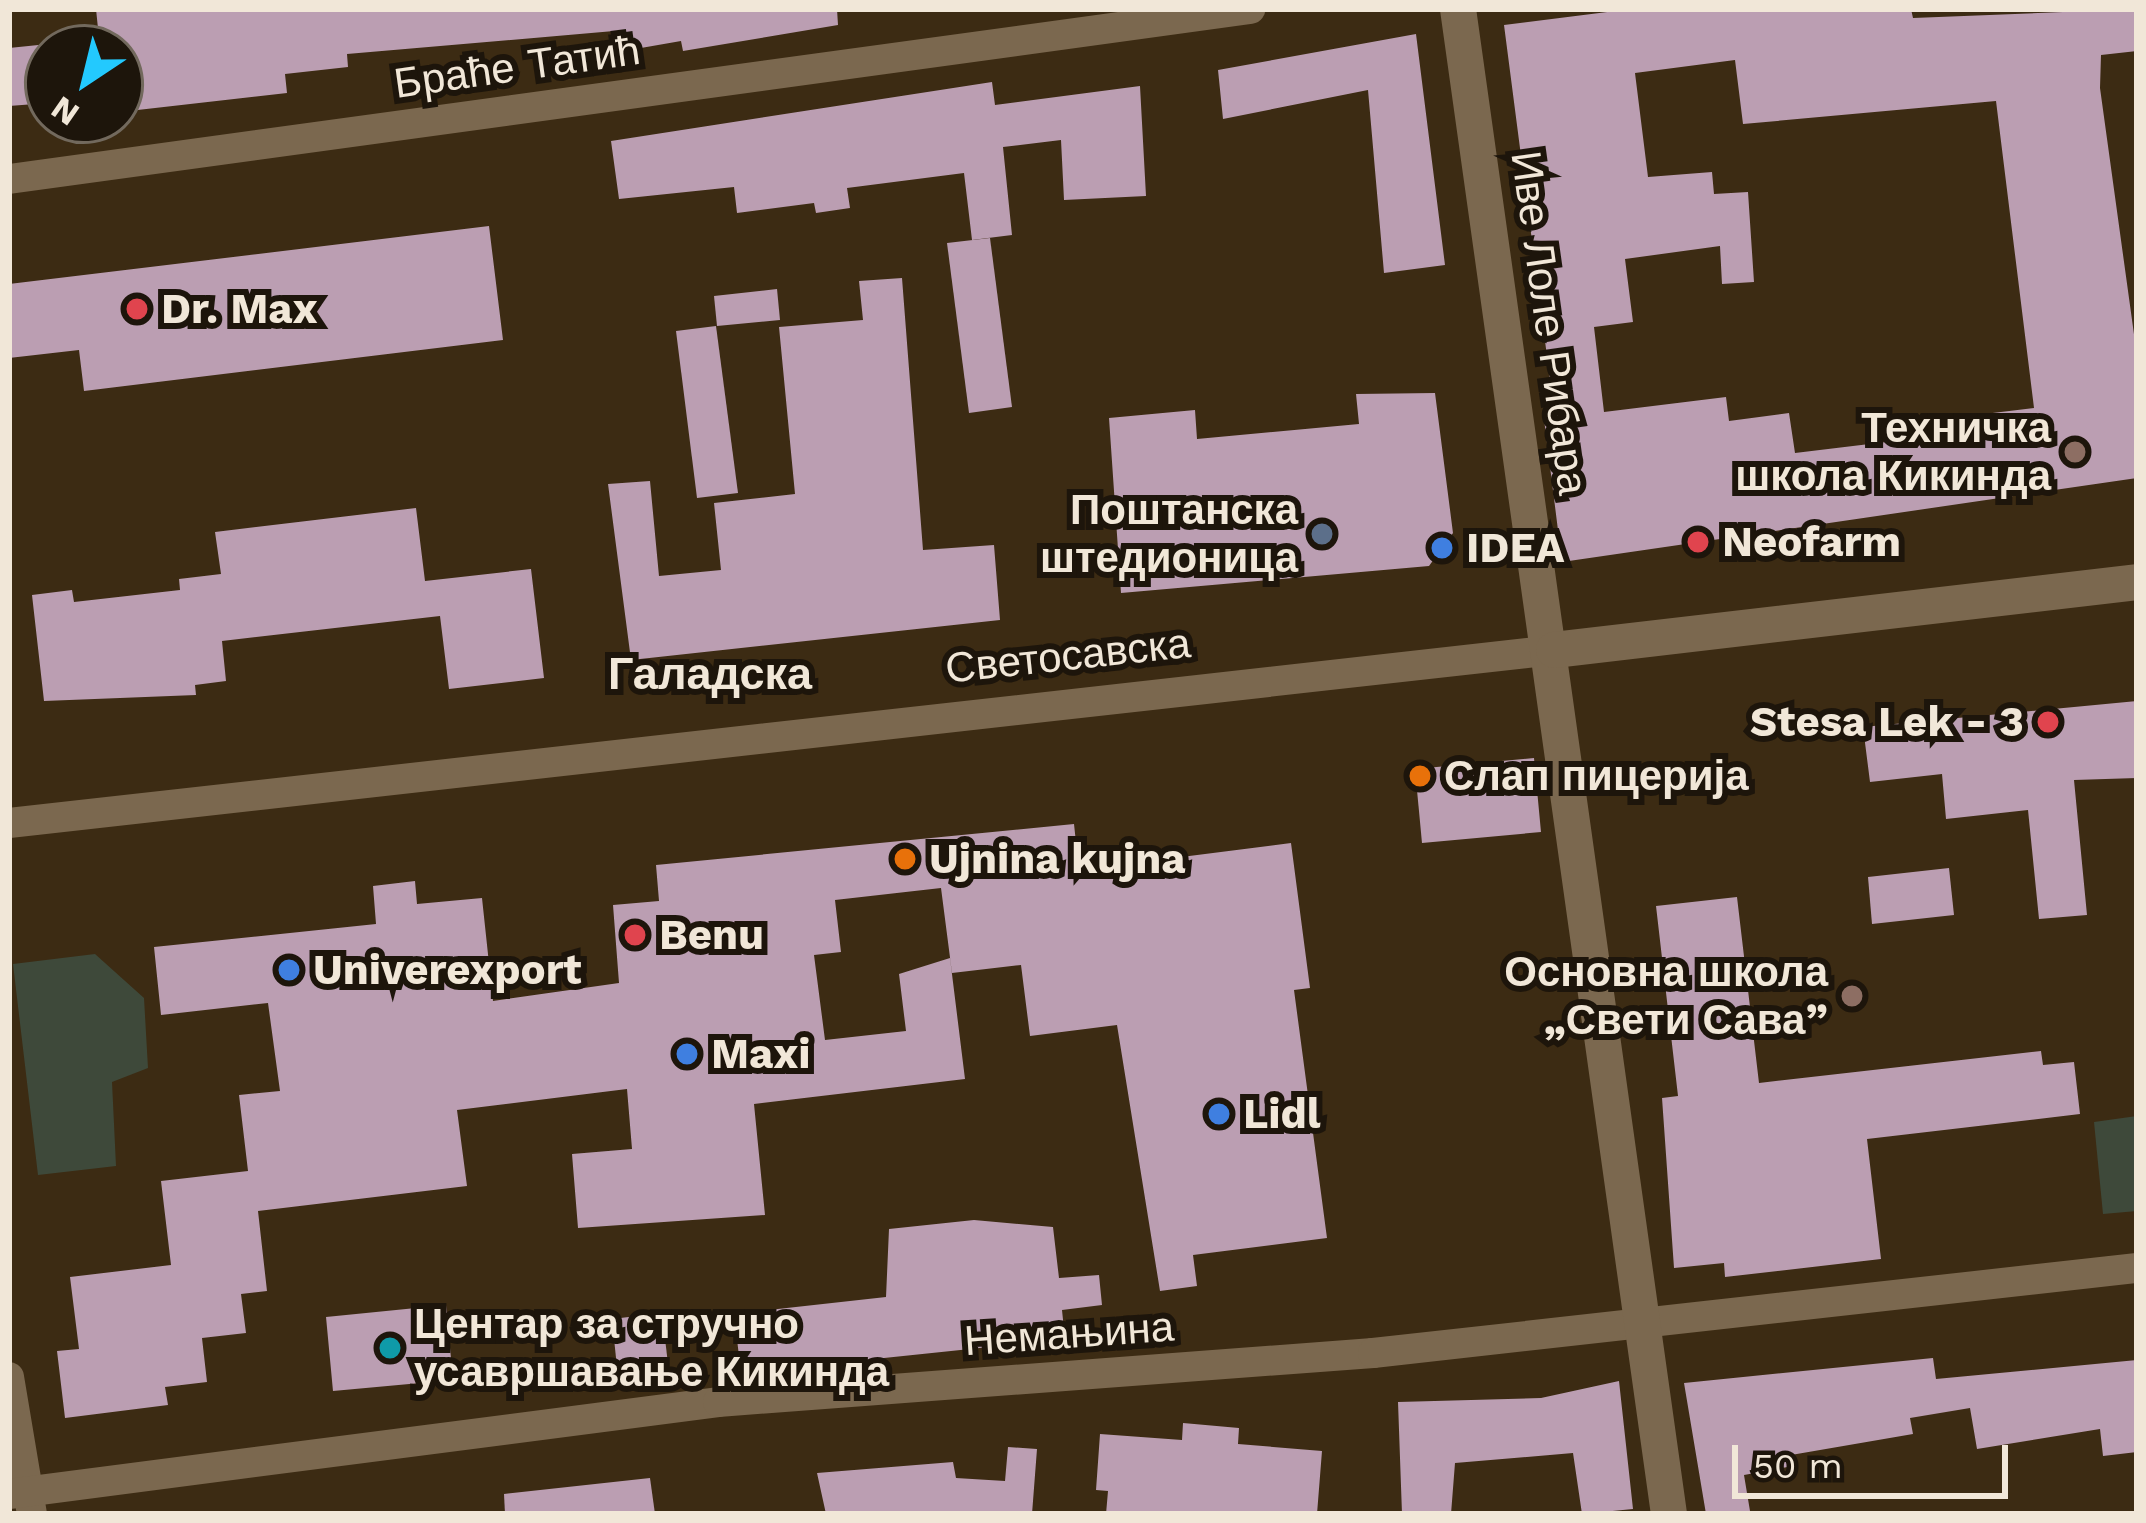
<!DOCTYPE html>
<html>
<head>
<meta charset="utf-8">
<style>
	body { margin:0 }
	#map { position:relative; width:2146px; height:1523px; overflow:hidden; background:#3c2b13; font-family:"Work Sans",sans-serif }
	div>[style] { position:absolute }
	[style*='--x'] { left:calc(var(--x)*1px); top:calc(var(--y)*1px); width:calc(var(--w)*1px); rotate:calc(var(--a)*1deg) }
	.green>* { inset:0; background:#3e493a }
	.building>* { inset:0; background:#bb9eb2 }
	.street>* { height:30px; margin:-15px; padding:0 15px; transform-origin:15px; border-radius:15px; background:#7b684f }
	.secondary>* { height:36px; margin:-18px; padding:0 18px; transform-origin:18px; border-radius:18px; background:#7b684f }
	.dots>* { width:33px; height:33px; translate:-50% -50%; box-sizing:border-box; border:6px solid #1d150b; border-radius:50% }
	span { translate:-50% -50%; white-space:nowrap; text-align:center; line-height:1.15; -webkit-text-stroke:12px #1d150b; paint-order:stroke }
	.street-label { font-size:42px; color:#f1e7d8 }
	.poi-label { font-size:42px; color:#f1e7d8; font-weight:700 }
	.left { translate:0 -50%; text-align:left }
	.right { translate:-100% -50%; text-align:right }
	.neighbourhood-label { font-size:45px; color:#f1e7d8; font-weight:700 }
	.frame { position:absolute; inset:0; border:12px solid #f1e7d8; pointer-events:none }
	.north { position:absolute; left:24px; top:24px; width:120px; height:120px; box-sizing:border-box; background:#1d150b; border:3px solid #72695d; border-radius:50%; rotate:215deg; font-size:33px; font-weight:700; line-height:48px; text-align:center; color:#f1e7d8 }
	.north::after { content:''; display:block; margin:auto; width:42px; height:54px; background:#23c9fe; clip-path:polygon(50% 0,100% 100%,50% 72%,0 100%) }
	.scale { position:absolute; left:1732px; top:1445px; width:276px; height:54px; box-sizing:border-box; border:6px solid #f1e7d8; border-top:0; padding-left:15px; font-size:36px; line-height:42px; white-space:nowrap; color:#f1e7d8; -webkit-text-stroke:9px #1d150b; paint-order:stroke }
</style>
</head>
<body>
<div id="map">
	<div class="green">
		<i style="clip-path:polygon(95px 954px,144px 998px,148px 1068px,112px 1082px,116px 1166px,38px 1175px,13px 964px)"></i>
		<i style="clip-path:polygon(2137px 1116px,2137px 1211px,2103px 1214px,2094px 1122px)"></i>
	</div>
	<div class="building">
		<i style="clip-path:polygon(96px 9px,837px 9px,838px 25px,683px 51px,681px 41px,618px 52px,614px 31px,347px 54px,348px 67px,285px 74px,287px 93px,120px 112px,120px 48px,100px 48px)"></i>
		<i style="clip-path:polygon(evenodd,1631px 9px,1911px 9px,1913px 18px,2137px 9px,2137px 51px,2101px 55px,2100px 88px,2137px 356px,2137px 478px,1562px 562px,1544px 419px,1555px 418px,1504px 25px,1631px 9px,1735px 60px,1743px 124px,1996px 101px,2034px 408px,1885px 426px,1886px 442px,1795px 453px,1789px 413px,1729px 421px,1726px 397px,1604px 412px,1594px 327px,1633px 322px,1625px 259px,1720px 246px,1722px 284px,1754px 282px,1748px 192px,1714px 194px,1712px 172px,1648px 177px,1635px 73px,1735px 60px)"></i>
		<i style="clip-path:polygon(1416px 34px,1445px 265px,1384px 273px,1368px 90px,1223px 119px,1218px 70px)"></i>
		<i style="clip-path:polygon(48px 44px,48px 103px,9px 106px,9px 48px)"></i>
		<i style="clip-path:polygon(992px 82px,995px 105px,1140px 86px,1146px 196px,1064px 200px,1061px 140px,1003px 147px,1012px 235px,972px 240px,964px 173px,847px 188px,850px 208px,816px 213px,814px 203px,737px 213px,734px 187px,619px 199px,611px 141px)"></i>
		<i style="clip-path:polygon(489px 226px,503px 340px,84px 391px,79px 350px,9px 358px,9px 284px)"></i>
		<i style="clip-path:polygon(990px 238px,1012px 407px,969px 413px,947px 243px)"></i>
		<i style="clip-path:polygon(902px 278px,923px 550px,994px 545px,1000px 620px,631px 660px,608px 484px,650px 481px,659px 576px,721px 570px,714px 503px,795px 494px,779px 327px,863px 320px,859px 281px)"></i>
		<i style="clip-path:polygon(777px 289px,780px 320px,717px 326px,714px 296px)"></i>
		<i style="clip-path:polygon(716px 326px,738px 493px,697px 498px,676px 331px)"></i>
		<i style="clip-path:polygon(1435px 393px,1453px 533px,1429px 566px,1121px 593px,1109px 418px,1195px 410px,1197px 439px,1359px 424px,1356px 394px)"></i>
		<i style="clip-path:polygon(416px 508px,425px 581px,531px 569px,544px 678px,449px 689px,440px 616px,222px 641px,226px 681px,195px 685px,196px 695px,44px 701px,32px 595px,72px 590px,74px 602px,180px 590px,179px 579px,221px 574px,215px 532px)"></i>
		<i style="clip-path:polygon(2137px 701px,2137px 778px,2074px 780px,2087px 915px,2039px 919px,2028px 810px,1946px 819px,1942px 774px,1870px 782px,1863px 727px)"></i>
		<i style="clip-path:polygon(1534px 758px,1541px 832px,1422px 843px,1415px 769px)"></i>
		<i style="clip-path:polygon(1074px 824px,1079px 870px,1291px 843px,1310px 988px,1294px 990px,1327px 1238px,1193px 1255px,1197px 1286px,1160px 1291px,1117px 1025px,1030px 1036px,1021px 965px,952px 973px,941px 888px,835px 900px,841px 952px,814px 955px,825px 1040px,906px 1031px,899px 974px,950px 958px,965px 1079px,754px 1104px,765px 1215px,578px 1228px,572px 1154px,632px 1149px,627px 1089px,457px 1110px,467px 1186px,258px 1211px,267px 1291px,241px 1294px,246px 1333px,202px 1338px,207px 1382px,165px 1387px,168px 1405px,65px 1418px,57px 1351px,79px 1349px,70px 1277px,171px 1265px,161px 1181px,248px 1171px,239px 1095px,280px 1091px,268px 1003px,161px 1015px,154px 947px,376px 924px,373px 886px,415px 881px,417px 904px,482px 898px,493px 1001px,619px 983px,613px 905px,659px 901px,656px 865px)"></i>
		<i style="clip-path:polygon(1949px 868px,1954px 915px,1872px 924px,1868px 877px)"></i>
		<i style="clip-path:polygon(1737px 897px,1759px 1083px,2041px 1051px,2043px 1065px,2074px 1062px,2080px 1114px,1867px 1139px,1881px 1259px,1725px 1277px,1724px 1263px,1674px 1268px,1662px 1098px,1678px 1096px,1656px 906px)"></i>
		<i style="clip-path:polygon(974px 1220px,1053px 1227px,1059px 1278px,1099px 1275px,1102px 1305px,1062px 1310px,1065px 1339px,741px 1373px,734px 1314px,886px 1297px,889px 1229px)"></i>
		<i style="clip-path:polygon(446px 1305px,453px 1380px,333px 1391px,326px 1317px)"></i>
		<i style="clip-path:polygon(662px 1313px,670px 1381px,619px 1387px,612px 1319px)"></i>
		<i style="clip-path:polygon(1933px 1358px,1936px 1379px,2137px 1360px,2137px 1452px,2103px 1456px,2100px 1429px,1977px 1449px,1970px 1408px,1910px 1418px,1913px 1434px,1791px 1455px,1793px 1466px,1744px 1475px,1750px 1511px,1706px 1514px,1684px 1383px)"></i>
		<i style="clip-path:polygon(1619px 1381px,1633px 1509px,1582px 1514px,1573px 1453px,1455px 1463px,1451px 1514px,1402px 1514px,1398px 1402px,1541px 1398px)"></i>
		<i style="clip-path:polygon(1183px 1423px,1239px 1428px,1238px 1444px,1322px 1451px,1317px 1514px,1106px 1514px,1108px 1491px,1096px 1490px,1100px 1434px,1182px 1440px)"></i>
		<i style="clip-path:polygon(1008px 1447px,1037px 1449px,1032px 1514px,826px 1514px,817px 1473px,953px 1462px,956px 1478px,1005px 1481px)"></i>
		<i style="clip-path:polygon(650px 1478px,655px 1514px,505px 1514px,504px 1494px)"></i>
	</div>
	<div class="street">
		<i style="--x:9;--y:179;--w:1253;--a:-7.8"></i>
		<i style="--x:9;--y:823;--w:1555;--a:-6.39"></i>
		<i style="--x:9;--y:1377;--w:139;--a:80.5"></i>
		<i style="--x:9;--y:1494;--w:715;--a:-7.39"></i>
		<i style="--x:718;--y:1402;--w:657;--a:-4.28"></i>
		<i style="--x:1373;--y:1353;--w:769;--a:-6.35"></i>
	</div>
	<div class="secondary">
		<i style="--x:1458;--y:9;--w:1520;--a:82.02"></i>
		<i style="--x:1554;--y:650;--w:587;--a:-6.65"></i>
	</div>
	<div class="dots">
		<i style="left:137px;top:309px;background:#e0444e"></i>
		<i style="left:2075px;top:452px;background:#8d6e63"></i>
		<i style="left:1322px;top:534px;background:#5c6f8a"></i>
		<i style="left:1698px;top:542px;background:#e0444e"></i>
		<i style="left:1442px;top:548px;background:#3f7fe0"></i>
		<i style="left:2048px;top:722px;background:#e0444e"></i>
		<i style="left:1420px;top:776px;background:#e8710a"></i>
		<i style="left:905px;top:859px;background:#e8710a"></i>
		<i style="left:635px;top:935px;background:#e0444e"></i>
		<i style="left:289px;top:970px;background:#3f7fe0"></i>
		<i style="left:1852px;top:996px;background:#8d6e63"></i>
		<i style="left:687px;top:1054px;background:#3f7fe0"></i>
		<i style="left:1219px;top:1114px;background:#3f7fe0"></i>
		<i style="left:390px;top:1348px;background:#0f9aa8"></i>
	</div>
	<div class="street-label">
		<span style="left:517px;top:67px;rotate:-8deg">Браће Татић</span>
		<span style="left:1549px;top:323px;rotate:82deg">Иве Лоле Рибара</span>
		<span style="left:1068px;top:656px;rotate:-6deg">Светосавска</span>
		<span style="left:1069px;top:1334px;rotate:-4deg">Немањина</span>
	</div>
	<div class="poi-label">
		<span class="left" style="left:161px;top:309px">Dr. Max</span>
		<span class="right" style="left:2051px;top:452px">Техничка<br>школа Кикинда</span>
		<span class="right" style="left:1298px;top:534px">Поштанска<br>штедионица</span>
		<span class="left" style="left:1722px;top:542px">Neofarm</span>
		<span class="left" style="left:1466px;top:548px">IDEA</span>
		<span class="right" style="left:2024px;top:722px">Stesa Lek - 3</span>
		<span class="left" style="left:1444px;top:776px">Слап пицерија</span>
		<span class="left" style="left:929px;top:859px">Ujnina kujna</span>
		<span class="left" style="left:659px;top:935px">Benu</span>
		<span class="left" style="left:313px;top:970px">Univerexport</span>
		<span class="right" style="left:1828px;top:996px">Основна школа<br>„Свети Сава”</span>
		<span class="left" style="left:711px;top:1054px">Maxi</span>
		<span class="left" style="left:1243px;top:1114px">Lidl</span>
		<span class="left" style="left:414px;top:1348px">Центар за стручно<br>усавршавање Кикинда</span>
	</div>
	<div class="neighbourhood-label">
		<span style="left:710px;top:674px">Галадска</span>
	</div>
	<div class="frame"></div>
	<div class="north">N</div>
	<div class="scale">50 m</div>
</div>
</body>
</html>
